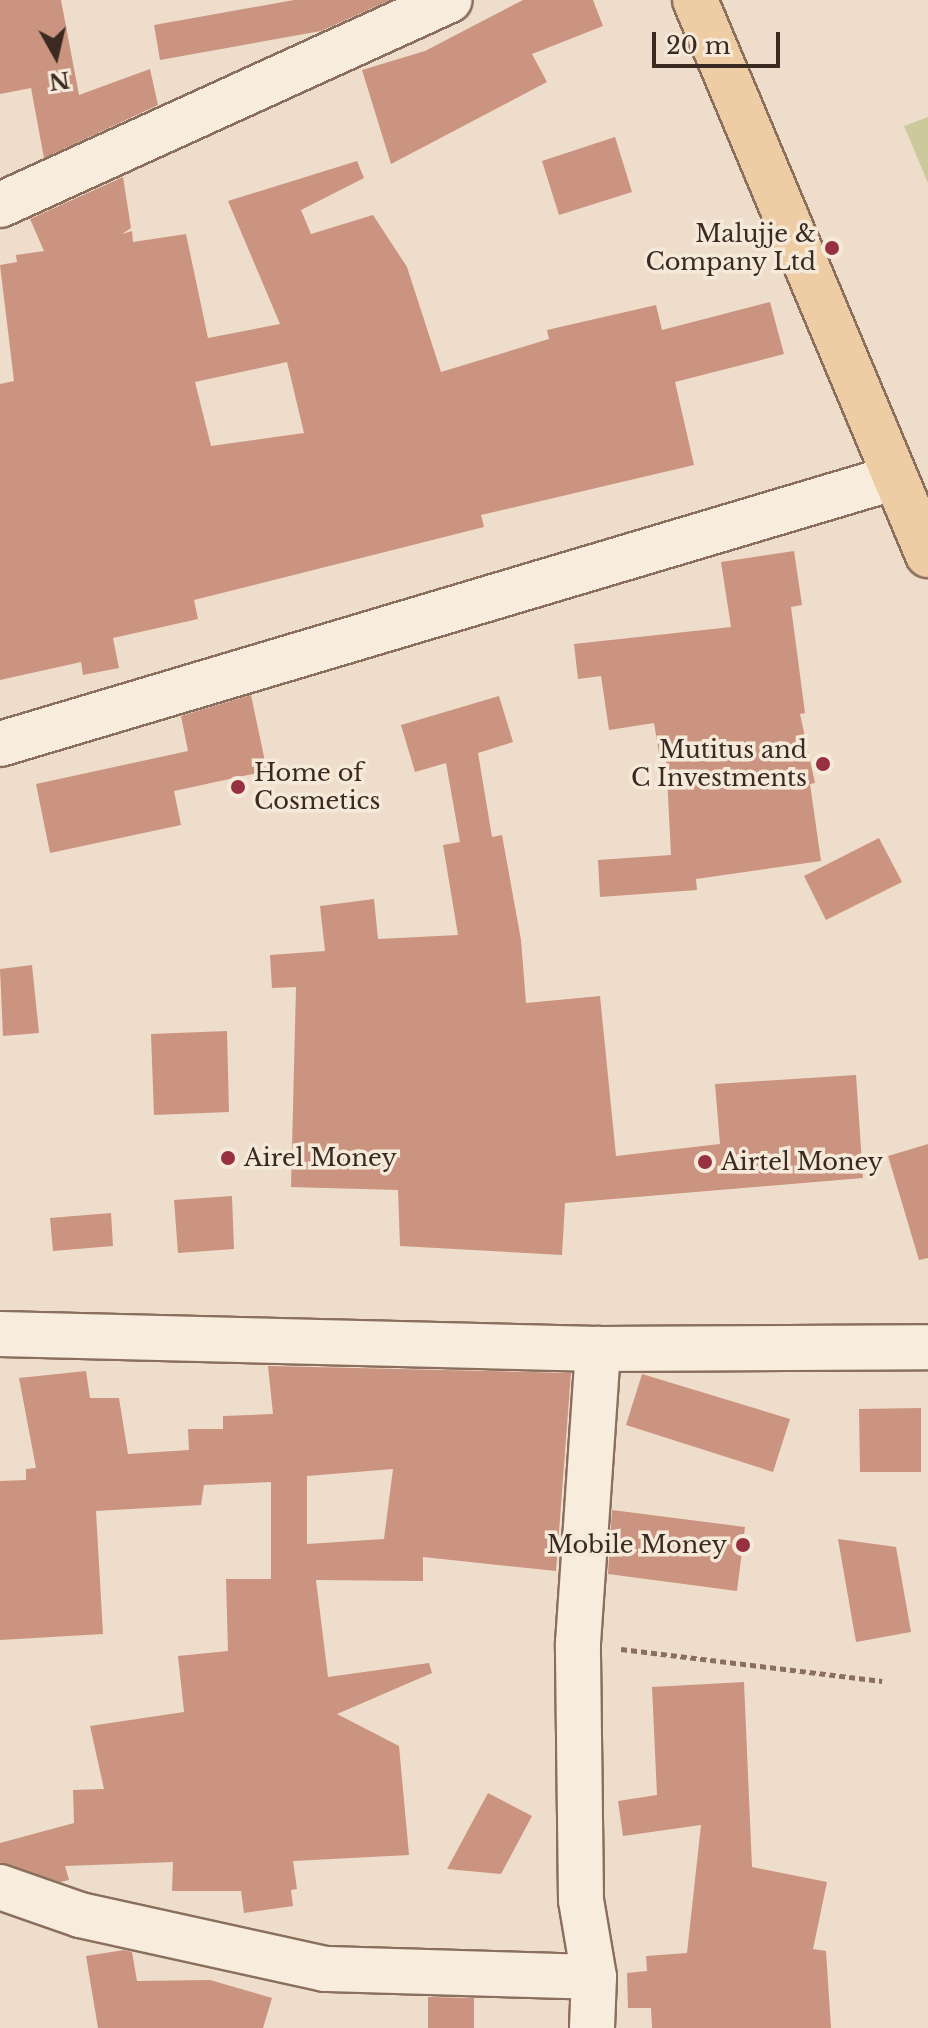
<!DOCTYPE html>
<html>
<head>
<meta charset="utf-8">
<style>
	body { margin:0 }
	#map { position:relative; width:928px; height:2028px; overflow:hidden; background:#eeddca; font-family:"Libre Baskerville",serif }
	div>[style] { position:absolute }
	[style*='--x'] { left:calc(var(--x)*1px); top:calc(var(--y)*1px); width:calc(var(--w)*1px); rotate:calc(var(--a)*1deg) }
	.green>* { inset:0; background:#ccca9d }
	.building>* { inset:0; background:#ca9481 }
	.path>* { height:5px; margin-top:-2.5px; transform-origin:0; background:repeating-linear-gradient(90deg,#8a6f5e 0 6px,transparent 0 10px) }
	.roads { filter:drop-shadow(2px 0 #8a6f5e) drop-shadow(-2px 0 #8a6f5e) drop-shadow(0 2px #8a6f5e) drop-shadow(0 -2px #8a6f5e) }
	.minor>* { height:44px; margin:-22px; padding:0 22px; transform-origin:22px; border-radius:22px; background:#f8ecdd }
	.primary>* { height:44px; margin:-22px; padding:0 22px; transform-origin:22px; border-radius:22px; background:#eecca4 }
	.dots>* { width:22px; height:22px; translate:-50% -50%; box-sizing:border-box; border:4px solid #f5e9d9; border-radius:50% }
	span { translate:-50% -50%; white-space:nowrap; text-align:center; line-height:1.15; -webkit-text-stroke:7px #f5e9d9; paint-order:stroke }
	.poi-label { font-size:24px; color:#3b2a21 }
	.right { translate:-100% -50%; text-align:right }
	.left { translate:0 -50%; text-align:left }
	.north { position:absolute; left:16px; top:16px; width:80px; height:80px; -webkit-text-stroke:6px #f5e9d9; paint-order:stroke; rotate:172deg; font-size:22px; font-weight:700; line-height:32px; text-align:center; color:#3b2a21 }
	.north::after { content:''; display:block; margin:auto; width:28px; height:36px; background:#3b2a21; clip-path:polygon(50% 0,100% 100%,50% 72%,0 100%) }
	.scale { position:absolute; left:652px; top:32px; width:128px; height:36px; box-sizing:border-box; border:4px solid #3b2a21; border-top:0; padding-left:10px; font-size:24px; line-height:28px; white-space:nowrap; color:#3b2a21; -webkit-text-stroke:6px #f5e9d9; paint-order:stroke }
</style>
</head>
<body>
<div id="map">
	<div class="green">
		<i style="clip-path:polygon(928px 117px,928px 183px,904px 126px)"></i>
	</div>
	<div class="building">
		<i style="clip-path:polygon(0 0,61px 0,79px 95px,150px 69px,158px 105px,44px 158px,31px 88px,0 94px)"></i>
		<i style="clip-path:polygon(294px 0,390px 0,321px 31px,160px 60px,154px 25px)"></i>
		<i style="clip-path:polygon(523px 0,593px 0,603px 26px,532px 54px,547px 82px,391px 164px,362px 70px,425px 51px)"></i>
		<i style="clip-path:polygon(615px 137px,632px 192px,559px 215px,542px 161px)"></i>
		<i style="clip-path:polygon(evenodd,357px 161px,364px 178px,301px 210px,311px 234px,373px 215px,407px 267px,441px 372px,549px 339px,547px 330px,656px 305px,662px 330px,770px 302px,784px 354px,675px 382px,694px 465px,481px 515px,484px 527px,194px 600px,198px 619px,113px 638px,119px 668px,83px 675px,81px 662px,0 680px,0 384px,14px 381px,0 265px,17px 262px,16px 255px,44px 251px,30px 219px,123px 177px,131px 228px,122px 234px,132px 231px,133px 242px,186px 234px,208px 338px,280px 324px,228px 201px,357px 161px,287px 362px,304px 433px,211px 446px,195px 382px,287px 362px)"></i>
		<i style="clip-path:polygon(794px 551px,802px 605px,791px 607px,805px 713px,800px 714px,815px 783px,810px 784px,821px 861px,696px 879px,697px 890px,600px 897px,598px 860px,671px 855px,666px 758px,660px 759px,654px 723px,609px 730px,601px 676px,578px 679px,574px 644px,731px 627px,721px 562px)"></i>
		<i style="clip-path:polygon(251px 695px,267px 771px,174px 791px,181px 825px,50px 853px,36px 784px,188px 751px,181px 716px)"></i>
		<i style="clip-path:polygon(499px 696px,513px 742px,478px 753px,492px 837px,502px 835px,521px 940px,526px 1003px,600px 996px,616px 1156px,720px 1144px,715px 1084px,856px 1075px,863px 1178px,565px 1203px,562px 1255px,400px 1246px,398px 1190px,291px 1187px,296px 987px,272px 988px,270px 955px,325px 951px,320px 906px,374px 899px,378px 939px,458px 935px,443px 845px,460px 842px,446px 763px,415px 772px,401px 725px)"></i>
		<i style="clip-path:polygon(879px 838px,902px 882px,826px 920px,804px 876px)"></i>
		<i style="clip-path:polygon(32px 965px,39px 1033px,3px 1036px,0 969px)"></i>
		<i style="clip-path:polygon(227px 1031px,229px 1112px,154px 1115px,151px 1034px)"></i>
		<i style="clip-path:polygon(928px 1144px,928px 1258px,919px 1260px,888px 1156px)"></i>
		<i style="clip-path:polygon(232px 1196px,234px 1249px,178px 1253px,174px 1200px)"></i>
		<i style="clip-path:polygon(111px 1213px,113px 1246px,53px 1251px,50px 1218px)"></i>
		<i style="clip-path:polygon(evenodd,268px 1366px,571px 1373px,556px 1571px,423px 1557px,423px 1581px,316px 1580px,328px 1677px,429px 1663px,432px 1673px,337px 1714px,399px 1746px,409px 1855px,293px 1861px,297px 1889px,291px 1890px,293px 1906px,244px 1913px,241px 1891px,172px 1891px,173px 1862px,65px 1866px,69px 1880px,60px 1882px,0 1863px,0 1843px,74px 1823px,73px 1790px,104px 1789px,90px 1726px,184px 1712px,178px 1656px,228px 1651px,226px 1579px,271px 1579px,271px 1482px,204px 1485px,201px 1505px,96px 1511px,103px 1634px,0 1640px,0 1481px,26px 1480px,26px 1469px,36px 1468px,19px 1378px,86px 1371px,90px 1398px,119px 1398px,128px 1454px,189px 1450px,188px 1429px,223px 1429px,223px 1416px,273px 1414px,268px 1366px,393px 1469px,384px 1539px,307px 1544px,307px 1476px,393px 1469px)"></i>
		<i style="clip-path:polygon(642px 1374px,790px 1419px,773px 1472px,626px 1425px)"></i>
		<i style="clip-path:polygon(921px 1408px,921px 1472px,860px 1472px,859px 1409px)"></i>
		<i style="clip-path:polygon(612px 1510px,745px 1527px,737px 1591px,608px 1574px)"></i>
		<i style="clip-path:polygon(838px 1539px,896px 1547px,911px 1632px,856px 1642px)"></i>
		<i style="clip-path:polygon(744px 1682px,752px 1867px,827px 1882px,813px 1949px,826px 1951px,831px 2028px,652px 2028px,651px 2008px,628px 2008px,627px 1973px,647px 1971px,646px 1956px,687px 1953px,701px 1825px,623px 1836px,618px 1801px,657px 1795px,652px 1687px)"></i>
		<i style="clip-path:polygon(488px 1793px,532px 1816px,501px 1874px,447px 1869px)"></i>
		<i style="clip-path:polygon(124px 1950px,132px 1952px,137px 1981px,210px 1980px,272px 1998px,263px 2028px,98px 2028px,86px 1956px)"></i>
		<i style="clip-path:polygon(428px 1997px,474px 1998px,474px 2028px,428px 2028px)"></i>
	</div>
	<div class="path">
		<i style="--x:621;--y:1649;--w:263;--a:7"></i>
	</div>
	<div class="roads">
		<div class="minor">
			<i style="--x:0;--y:205;--w:494;--a:-24.5"></i>
			<i style="--x:0;--y:744;--w:932;--a:-16.59"></i>
			<i style="--x:0;--y:1334;--w:598;--a:1.44"></i>
			<i style="--x:598;--y:1349;--w:330;--a:-0.3"></i>
			<i style="--x:0;--y:1887;--w:85;--a:19.3"></i>
			<i style="--x:80;--y:1915;--w:251;--a:12.4"></i>
			<i style="--x:325;--y:1969;--w:269;--a:1.7"></i>
			<i style="--x:592;--y:2028;--w:51;--a:-87.8"></i>
			<i style="--x:594;--y:1977;--w:78;--a:-99.6"></i>
			<i style="--x:581;--y:1900;--w:257;--a:-90.7"></i>
			<i style="--x:578;--y:1643;--w:295;--a:-86.1"></i>
		</div>
		<div class="primary">
			<i style="--x:695;--y:0;--w:602;--a:67.23"></i>
		</div>
	</div>
	<div class="dots">
		<i style="left:832px;top:248px;background:#973041"></i>
		<i style="left:823px;top:764px;background:#973041"></i>
		<i style="left:238px;top:787px;background:#973041"></i>
		<i style="left:228px;top:1158px;background:#973041"></i>
		<i style="left:705px;top:1162px;background:#973041"></i>
		<i style="left:743px;top:1545px;background:#973041"></i>
	</div>
	<div class="poi-label">
		<span class="right" style="left:816px;top:248px">Malujje &amp;<br>Company Ltd</span>
		<span class="right" style="left:807px;top:764px">Mutitus and<br>C Investments</span>
		<span class="left" style="left:254px;top:787px">Home of<br>Cosmetics</span>
		<span class="left" style="left:244px;top:1158px">Airel Money</span>
		<span class="left" style="left:721px;top:1162px">Airtel Money</span>
		<span class="right" style="left:727px;top:1545px">Mobile Money</span>
	</div>
	<div class="north">N</div>
	<div class="scale">20 m</div>
</div>
</body>
</html>
